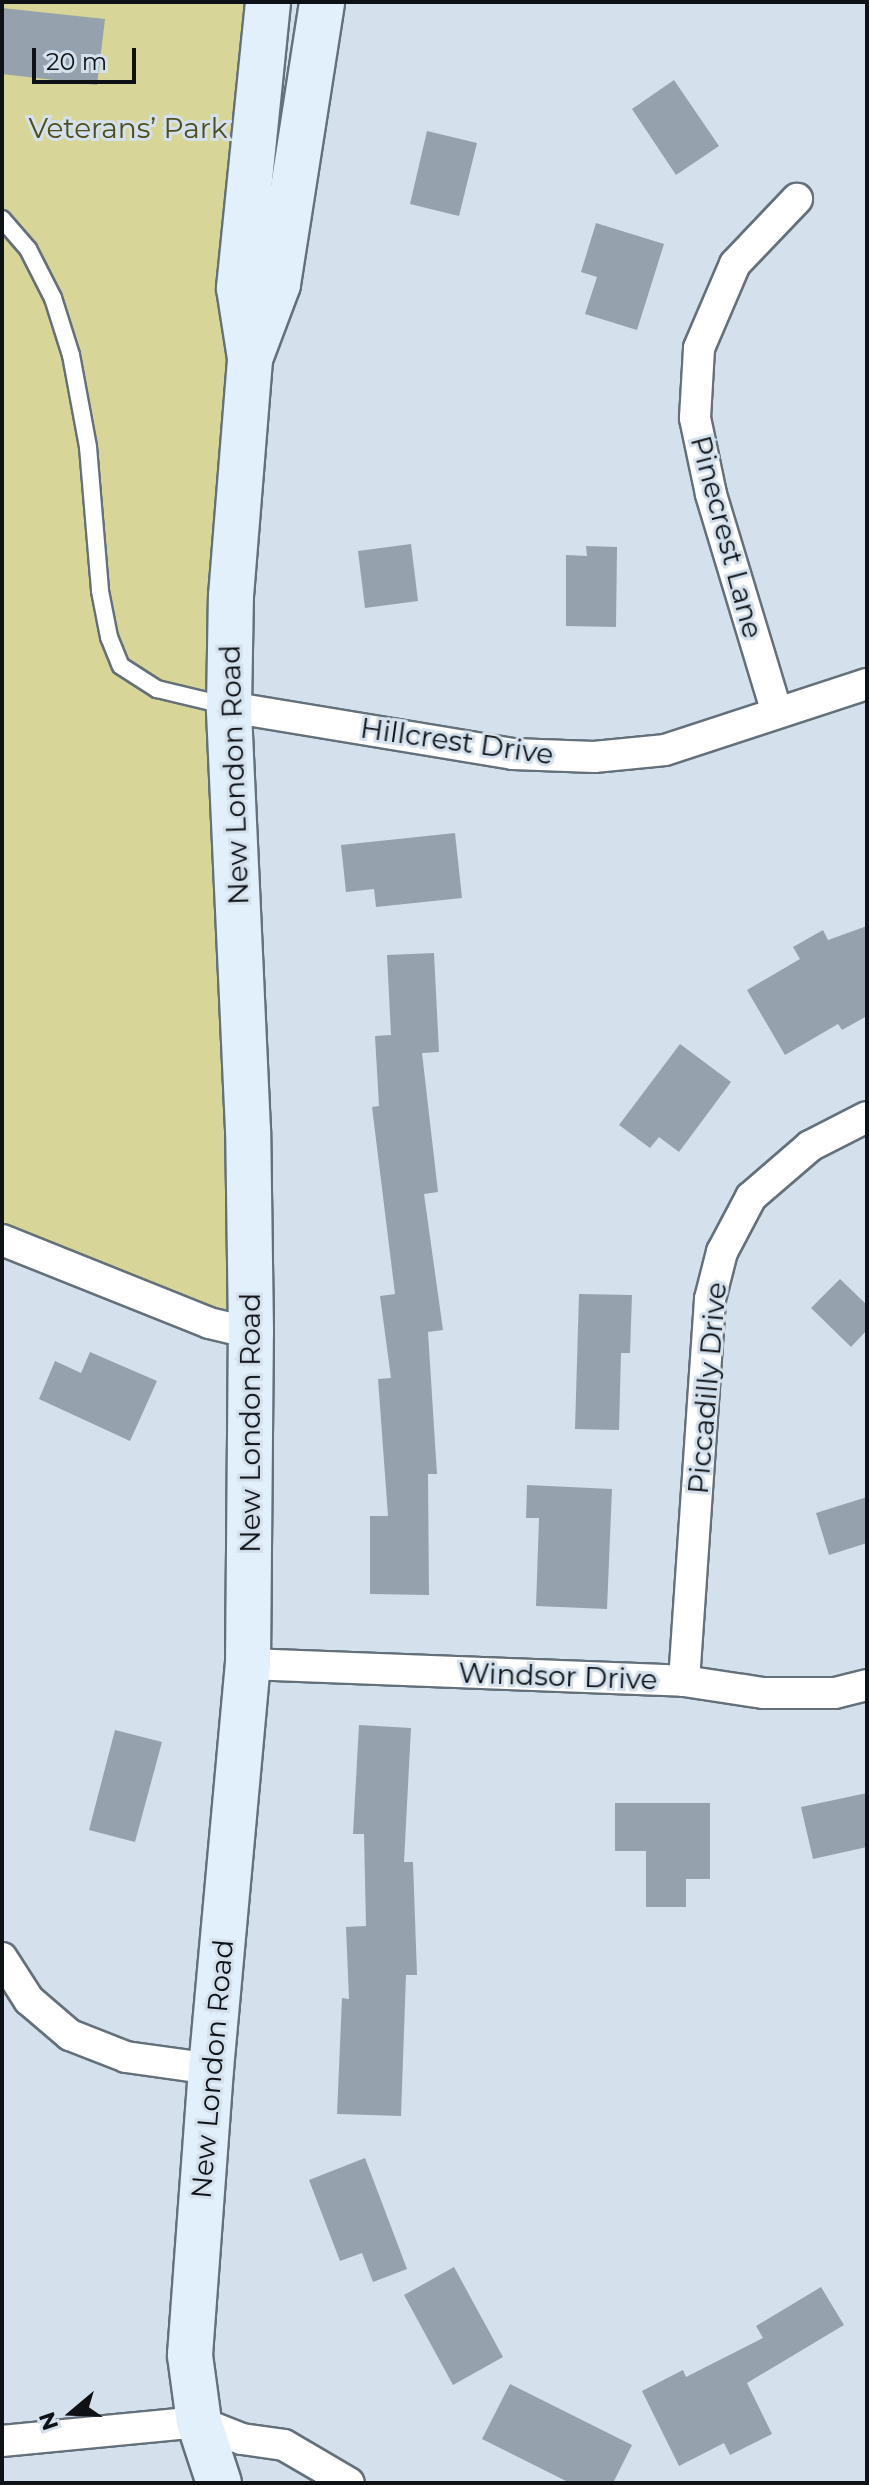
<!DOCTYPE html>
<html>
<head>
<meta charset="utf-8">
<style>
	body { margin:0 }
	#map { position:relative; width:869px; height:2485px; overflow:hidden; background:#d4e1ed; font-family:Montserrat,sans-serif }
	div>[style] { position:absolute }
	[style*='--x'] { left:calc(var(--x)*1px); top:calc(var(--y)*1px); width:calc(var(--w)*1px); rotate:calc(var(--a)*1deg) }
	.green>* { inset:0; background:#d7d597 }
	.building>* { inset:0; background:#95a2ad }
	.roads { filter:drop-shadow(2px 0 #64707a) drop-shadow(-2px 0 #64707a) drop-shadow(0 2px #64707a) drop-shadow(0 -2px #64707a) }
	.lane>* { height:16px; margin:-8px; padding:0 8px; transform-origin:8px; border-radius:8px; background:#fff }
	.street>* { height:30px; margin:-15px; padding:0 15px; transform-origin:15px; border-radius:15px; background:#fff }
	.secondary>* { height:44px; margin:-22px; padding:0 22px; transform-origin:22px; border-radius:22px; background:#e2f0fb }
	span { translate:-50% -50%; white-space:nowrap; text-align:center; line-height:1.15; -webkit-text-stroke:6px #d4e1ed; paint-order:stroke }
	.park-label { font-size:28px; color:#4f4d1c }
	.street-label { font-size:28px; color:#0e1216 }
	.frame { position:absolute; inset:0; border:4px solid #0e1216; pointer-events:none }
	.north { position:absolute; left:32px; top:2373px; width:80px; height:80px; -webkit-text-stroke:6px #d4e1ed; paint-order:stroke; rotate:251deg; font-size:22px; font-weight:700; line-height:32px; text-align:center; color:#0e1216 }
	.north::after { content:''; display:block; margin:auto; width:28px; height:36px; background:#0e1216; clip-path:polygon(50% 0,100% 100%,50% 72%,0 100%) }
	.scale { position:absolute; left:32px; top:48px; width:104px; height:36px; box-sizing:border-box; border:4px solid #0e1216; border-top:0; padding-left:10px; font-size:24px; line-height:28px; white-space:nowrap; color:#0e1216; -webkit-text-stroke:6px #d4e1ed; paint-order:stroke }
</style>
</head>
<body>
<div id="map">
	<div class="green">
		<i style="clip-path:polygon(2px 2px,268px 2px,239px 288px,251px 1333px,2px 1240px)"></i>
	</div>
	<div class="building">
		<i style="clip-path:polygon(2px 8px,105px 19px,97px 85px,2px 74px)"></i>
		<i style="clip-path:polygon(674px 80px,719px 146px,676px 175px,632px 109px)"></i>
		<i style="clip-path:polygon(427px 131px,477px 143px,459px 216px,410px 204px)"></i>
		<i style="clip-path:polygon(596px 223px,664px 244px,637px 330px,585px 314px,597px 277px,581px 272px)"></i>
		<i style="clip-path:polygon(411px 544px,418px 601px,365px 608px,358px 551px)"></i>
		<i style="clip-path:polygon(586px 546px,617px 547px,616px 627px,566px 626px,566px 555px,587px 556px)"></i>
		<i style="clip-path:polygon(455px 833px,462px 898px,376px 907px,374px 889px,346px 892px,341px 845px)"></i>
		<i style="clip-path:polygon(867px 926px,867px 1016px,842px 1030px,838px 1024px,785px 1055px,747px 990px,800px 959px,793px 947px,823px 930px,828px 940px)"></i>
		<i style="clip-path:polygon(434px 953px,439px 1052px,422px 1053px,438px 1192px,424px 1194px,443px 1330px,428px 1332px,437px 1474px,428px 1474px,429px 1595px,370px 1594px,370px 1516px,388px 1516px,378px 1379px,391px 1378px,380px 1296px,395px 1294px,372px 1107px,379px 1106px,375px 1036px,391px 1035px,387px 955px)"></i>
		<i style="clip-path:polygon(680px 1044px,731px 1082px,679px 1152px,659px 1137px,650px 1148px,619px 1125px)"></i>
		<i style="clip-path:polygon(840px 1279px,867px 1305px,867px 1330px,851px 1347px,811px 1308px)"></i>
		<i style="clip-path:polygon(579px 1294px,632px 1295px,630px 1353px,621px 1353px,619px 1430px,575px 1429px)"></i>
		<i style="clip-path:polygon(90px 1352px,157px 1381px,130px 1441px,39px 1399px,55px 1361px,81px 1373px)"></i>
		<i style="clip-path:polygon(527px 1485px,612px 1489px,607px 1609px,536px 1606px,539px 1518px,526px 1518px)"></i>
		<i style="clip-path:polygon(867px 1497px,867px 1543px,829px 1555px,816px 1513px)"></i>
		<i style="clip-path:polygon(359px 1725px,411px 1728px,404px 1862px,413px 1862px,417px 1975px,406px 1975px,401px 2116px,337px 2114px,342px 1998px,349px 1999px,346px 1927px,366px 1926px,364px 1834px,353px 1834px)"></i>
		<i style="clip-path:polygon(115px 1730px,162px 1742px,135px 1842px,89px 1830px)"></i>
		<i style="clip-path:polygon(867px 1793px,867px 1847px,813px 1859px,801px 1807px)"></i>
		<i style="clip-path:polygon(615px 1803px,710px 1803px,710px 1879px,686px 1879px,686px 1907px,646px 1907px,646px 1851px,615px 1851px)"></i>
		<i style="clip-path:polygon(365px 2158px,407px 2269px,373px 2282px,362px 2253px,340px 2261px,309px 2180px)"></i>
		<i style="clip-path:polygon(454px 2267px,503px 2357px,453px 2385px,404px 2295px)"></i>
		<i style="clip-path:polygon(821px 2287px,844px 2325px,747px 2383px,772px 2434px,730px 2455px,724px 2443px,679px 2466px,642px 2391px,683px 2370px,686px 2377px,763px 2338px,756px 2326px)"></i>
		<i style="clip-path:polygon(510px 2384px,632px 2445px,613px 2483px,570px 2483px,482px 2439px)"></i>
	</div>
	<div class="roads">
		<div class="lane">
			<i style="--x:2;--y:219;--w:40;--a:49"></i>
			<i style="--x:28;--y:249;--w:55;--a:63"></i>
			<i style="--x:53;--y:298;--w:60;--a:72.5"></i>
			<i style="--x:71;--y:355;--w:94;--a:79.5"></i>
			<i style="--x:88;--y:447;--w:144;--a:85.2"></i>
			<i style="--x:100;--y:591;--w:47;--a:78.9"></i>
			<i style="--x:109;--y:637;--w:31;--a:68"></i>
			<i style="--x:121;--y:666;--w:43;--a:32.6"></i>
			<i style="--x:157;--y:689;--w:73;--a:13.5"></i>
		</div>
		<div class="street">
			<i style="--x:229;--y:707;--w:288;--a:9.4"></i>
			<i style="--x:513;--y:754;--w:81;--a:2.1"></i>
			<i style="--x:594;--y:757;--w:71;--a:-5.6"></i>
			<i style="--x:665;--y:750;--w:213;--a:-18.1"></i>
			<i style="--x:777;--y:713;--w:229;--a:-106.8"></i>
			<i style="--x:711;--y:494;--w:78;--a:-101.9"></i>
			<i style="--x:695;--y:418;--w:70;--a:-86.7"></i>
			<i style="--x:699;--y:348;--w:91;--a:-66.8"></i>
			<i style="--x:735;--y:264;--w:90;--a:-46.4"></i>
			<i style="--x:2;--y:1240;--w:223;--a:21.8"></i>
			<i style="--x:209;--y:1323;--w:43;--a:13.4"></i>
			<i style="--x:248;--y:1664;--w:436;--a:2.2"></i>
			<i style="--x:684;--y:1681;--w:80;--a:8.6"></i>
			<i style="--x:763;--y:1693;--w:72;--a:0"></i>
			<i style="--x:835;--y:1693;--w:33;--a:-14"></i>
			<i style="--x:684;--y:1681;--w:383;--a:-86.1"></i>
			<i style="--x:710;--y:1299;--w:49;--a:-75.7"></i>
			<i style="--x:722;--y:1252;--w:62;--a:-62.2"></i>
			<i style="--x:751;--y:1197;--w:78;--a:-40.8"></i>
			<i style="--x:810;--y:1146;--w:64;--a:-27"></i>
			<i style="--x:2;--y:1958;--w:50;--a:57.3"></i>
			<i style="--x:29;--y:2000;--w:54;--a:40.5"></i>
			<i style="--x:70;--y:2035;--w:60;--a:21.4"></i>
			<i style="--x:126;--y:2057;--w:86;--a:8"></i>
			<i style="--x:2;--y:2441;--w:198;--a:-5.5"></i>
			<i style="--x:199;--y:2422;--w:46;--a:21.6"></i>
			<i style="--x:242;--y:2439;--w:42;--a:8.1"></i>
			<i style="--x:284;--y:2445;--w:75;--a:30.3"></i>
		</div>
		<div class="secondary">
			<i style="--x:251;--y:356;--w:77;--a:-69.4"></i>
			<i style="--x:278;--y:284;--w:285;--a:-81.1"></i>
			<i style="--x:219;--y:2483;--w:64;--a:-108.2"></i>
			<i style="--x:199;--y:2422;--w:68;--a:-97.7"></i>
			<i style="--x:190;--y:2355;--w:287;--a:-85.8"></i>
			<i style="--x:211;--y:2069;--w:407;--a:-84.8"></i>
			<i style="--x:248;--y:1664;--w:331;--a:-89.5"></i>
			<i style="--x:251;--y:1333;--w:203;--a:-90.8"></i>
			<i style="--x:248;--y:1130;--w:423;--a:-92.6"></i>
			<i style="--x:229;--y:707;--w:111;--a:-89"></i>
			<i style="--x:231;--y:596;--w:239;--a:-85.4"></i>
			<i style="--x:250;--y:358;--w:71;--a:-98.9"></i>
			<i style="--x:239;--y:288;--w:287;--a:-84.2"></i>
		</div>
	</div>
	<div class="park-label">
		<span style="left:128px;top:128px">Veterans’ Park</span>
	</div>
	<div class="street-label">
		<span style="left:727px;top:537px;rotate:75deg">Pinecrest Lane</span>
		<span style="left:457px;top:741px;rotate:8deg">Hillcrest Drive</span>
		<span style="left:234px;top:775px;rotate:-92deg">New London Road</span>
		<span style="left:707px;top:1388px;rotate:-85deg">Piccadilly Drive</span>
		<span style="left:250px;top:1423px;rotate:-90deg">New London Road</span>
		<span style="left:558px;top:1676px;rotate:2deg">Windsor Drive</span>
		<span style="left:212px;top:2069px;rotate:-85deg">New London Road</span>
	</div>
	<div class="frame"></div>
	<div class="north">N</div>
	<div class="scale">20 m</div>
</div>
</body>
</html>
